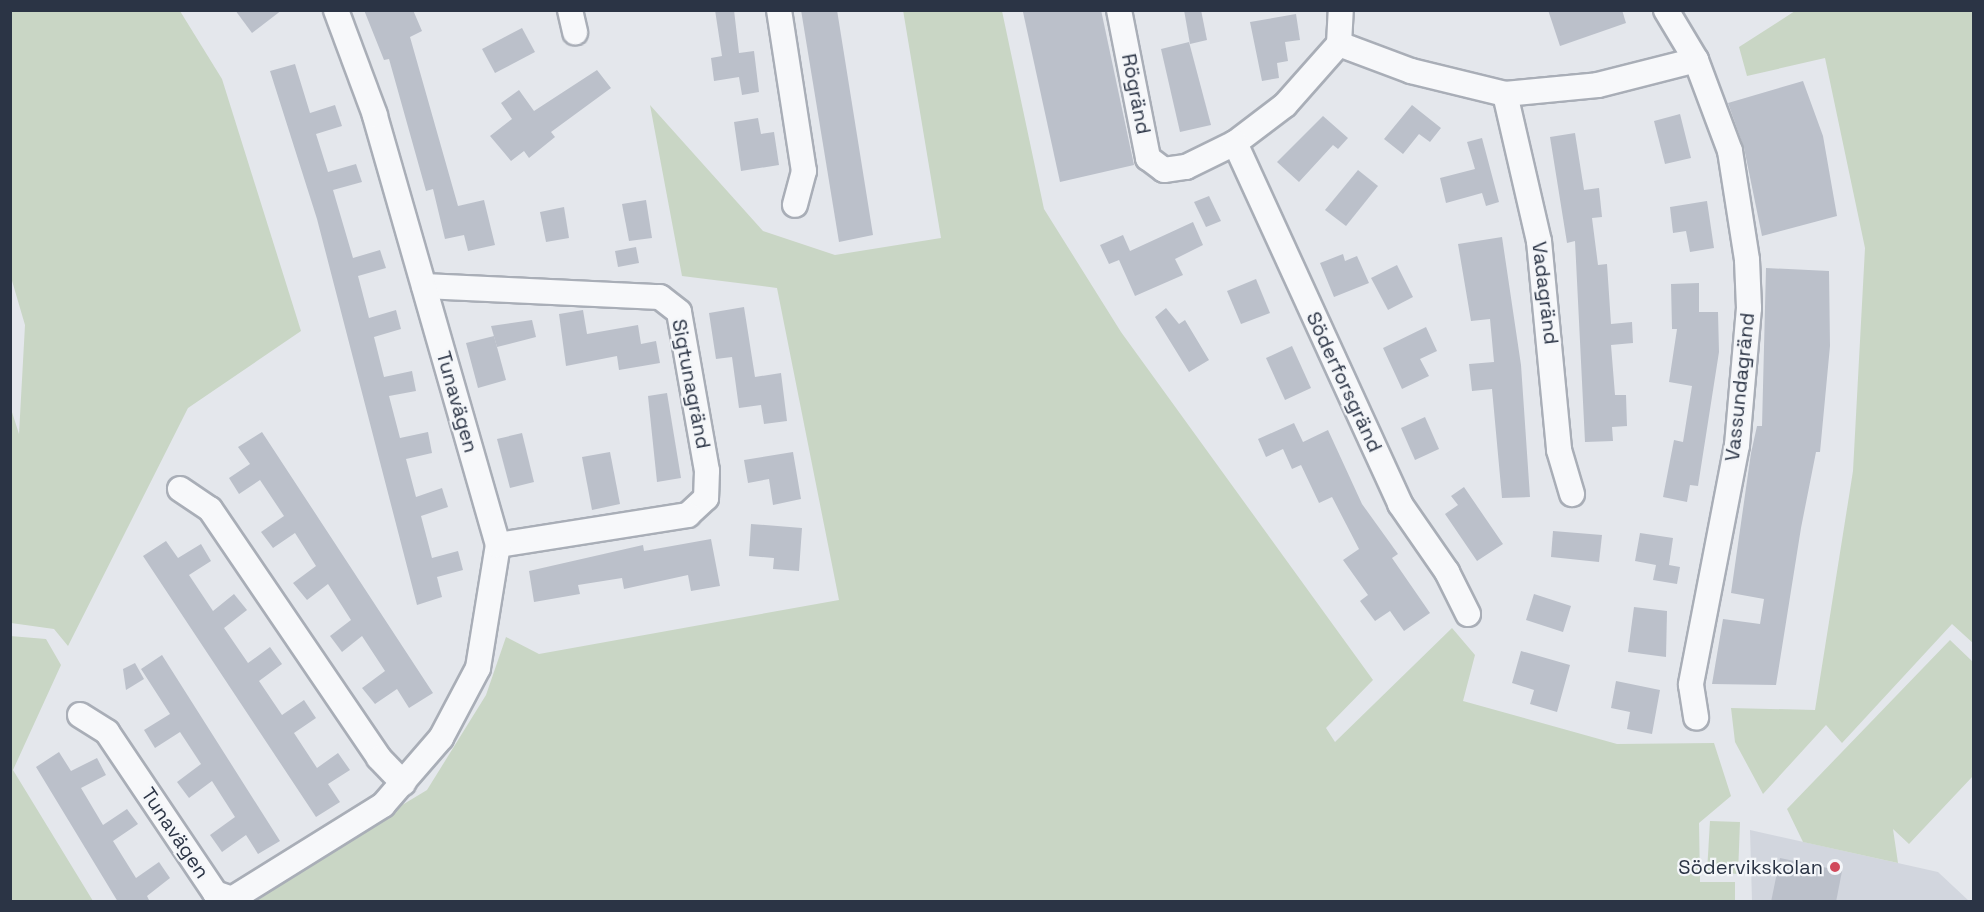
<!DOCTYPE html>
<html>
<head>
<meta charset="utf-8">
<style>
	body { margin:0 }
	#map { position:relative; width:1984px; height:912px; overflow:hidden; background:#e4e7ec; font-family:"Space Grotesk",sans-serif }
	div>[style] { position:absolute }
	[style*='--x'] { left:calc(var(--x)*1px); top:calc(var(--y)*1px); width:calc(var(--w)*1px); rotate:calc(var(--a)*1deg) }
	.built>* { inset:0; background:#d2d6de }
	.green>* { inset:0; background:#c9d6c5 }
	.building>* { inset:0; background:#bbc0ca }
	.roads { filter:drop-shadow(2px 0 #a9aeb7) drop-shadow(-2px 0 #a9aeb7) drop-shadow(0 2px #a9aeb7) drop-shadow(0 -2px #a9aeb7) }
	.minor>* { height:24px; margin:-12px; padding:0 12px; transform-origin:12px; border-radius:12px; background:#f7f8fa }
	.dots>* { width:16px; height:16px; translate:-50% -50%; box-sizing:border-box; border:3px solid #f4f6f9; border-radius:50% }
	span { translate:-50% -50%; white-space:nowrap; text-align:center; line-height:1.15; -webkit-text-stroke:4.5px #f4f6f9; paint-order:stroke }
	.street-label { font-size:20px; color:#2b3445 }
	.poi-label { font-size:20px; color:#2b3445 }
	.right { translate:-100% -50%; text-align:right }
	.frame { position:absolute; inset:0; border:12px solid #2b3445; pointer-events:none }
</style>
</head>
<body>
<div id="map">
	<div class="built">
		<i style="clip-path:polygon(1750px 830px,1938px 872px,1969px 901px,1752px 901px)"></i>
	</div>
	<div class="green">
		<i style="clip-path:polygon(11px 10px,180px 11px,222px 79px,301px 331px,188px 408px,68px 646px,54px 629px,11px 623px,11px 409px,19px 434px,25px 325px,10px 274px)"></i>
		<i style="clip-path:polygon(903px 10px,1002px 11px,1044px 209px,1121px 332px,1373px 680px,1326px 728px,1335px 742px,1452px 628px,1475px 655px,1463px 701px,1617px 744px,1714px 743px,1731px 796px,1699px 823px,1700px 882px,1735px 882px,1735px 902px,241px 902px,427px 790px,486px 695px,506px 637px,539px 654px,839px 600px,777px 288px,682px 276px,650px 105px,763px 231px,835px 255px,941px 238px)"></i>
		<i style="clip-path:polygon(1795px 11px,1973px 11px,1974px 644px,1952px 624px,1842px 743px,1826px 725px,1763px 794px,1735px 742px,1731px 708px,1815px 710px,1853px 471px,1865px 248px,1825px 58px,1747px 76px,1739px 47px)"></i>
		<i style="clip-path:polygon(10px 636px,46px 639px,61px 665px,13px 770px,93px 901px,11px 901px)"></i>
		<i style="clip-path:polygon(1950px 640px,1973px 662px,1973px 776px,1909px 844px,1893px 829px,1898px 863px,1803px 842px,1787px 809px)"></i>
		<i style="clip-path:polygon(1710px 821px,1740px 822px,1738px 874px,1707px 872px)"></i>
	</div>
	<div class="building">
		<i style="clip-path:polygon(235px 10px,282px 10px,252px 33px)"></i>
		<i style="clip-path:polygon(364px 10px,413px 10px,422px 31px,410px 37px,458px 206px,484px 200px,495px 245px,468px 251px,464px 235px,445px 239px,433px 189px,426px 191px,389px 59px,384px 60px)"></i>
		<i style="clip-path:polygon(715px 10px,734px 10px,739px 53px,754px 51px,759px 92px,742px 95px,739px 77px,714px 81px,711px 58px,722px 56px)"></i>
		<i style="clip-path:polygon(801px 10px,837px 10px,873px 235px,839px 242px)"></i>
		<i style="clip-path:polygon(1101px 10px,1134px 165px,1060px 182px,1023px 12px)"></i>
		<i style="clip-path:polygon(1184px 10px,1201px 10px,1207px 40px,1190px 44px)"></i>
		<i style="clip-path:polygon(1548px 10px,1622px 10px,1626px 23px,1560px 46px)"></i>
		<i style="clip-path:polygon(1296px 14px,1300px 40px,1285px 42px,1288px 61px,1277px 63px,1279px 78px,1262px 81px,1250px 22px)"></i>
		<i style="clip-path:polygon(522px 28px,535px 52px,495px 73px,482px 49px)"></i>
		<i style="clip-path:polygon(1189px 42px,1211px 125px,1180px 132px,1161px 49px)"></i>
		<i style="clip-path:polygon(295px 64px,310px 113px,335px 105px,342px 126px,316px 134px,328px 172px,356px 164px,362px 182px,333px 190px,353px 258px,380px 250px,386px 268px,358px 276px,369px 318px,396px 310px,401px 329px,374px 337px,384px 377px,412px 371px,416px 391px,389px 396px,400px 438px,428px 432px,432px 453px,406px 459px,416px 497px,442px 488px,448px 507px,421px 516px,432px 558px,458px 551px,463px 570px,437px 577px,442px 597px,417px 605px,317px 219px,270px 71px)"></i>
		<i style="clip-path:polygon(597px 70px,611px 88px,551px 132px,555px 137px,529px 158px,524px 151px,511px 161px,490px 136px,512px 119px,501px 103px,519px 90px,534px 111px)"></i>
		<i style="clip-path:polygon(1803px 81px,1823px 136px,1837px 216px,1762px 236px,1744px 148px,1728px 103px)"></i>
		<i style="clip-path:polygon(1412px 105px,1441px 128px,1430px 142px,1419px 134px,1403px 154px,1384px 139px)"></i>
		<i style="clip-path:polygon(1680px 114px,1691px 158px,1665px 164px,1654px 121px)"></i>
		<i style="clip-path:polygon(1323px 116px,1348px 138px,1338px 149px,1333px 145px,1299px 182px,1277px 162px)"></i>
		<i style="clip-path:polygon(758px 118px,761px 134px,774px 132px,779px 165px,741px 171px,734px 122px)"></i>
		<i style="clip-path:polygon(1575px 133px,1584px 190px,1599px 188px,1602px 217px,1592px 218px,1598px 265px,1607px 264px,1611px 324px,1632px 322px,1633px 343px,1611px 345px,1615px 395px,1626px 395px,1627px 426px,1612px 427px,1613px 441px,1585px 442px,1575px 241px,1567px 243px,1550px 137px)"></i>
		<i style="clip-path:polygon(1482px 138px,1499px 202px,1486px 206px,1482px 193px,1446px 203px,1440px 178px,1475px 169px,1467px 142px)"></i>
		<i style="clip-path:polygon(1358px 170px,1378px 186px,1346px 226px,1325px 210px)"></i>
		<i style="clip-path:polygon(1209px 196px,1221px 221px,1206px 227px,1194px 202px)"></i>
		<i style="clip-path:polygon(646px 200px,652px 238px,629px 241px,622px 204px)"></i>
		<i style="clip-path:polygon(1707px 201px,1714px 248px,1690px 252px,1686px 231px,1673px 233px,1670px 207px)"></i>
		<i style="clip-path:polygon(564px 207px,569px 238px,546px 242px,540px 212px)"></i>
		<i style="clip-path:polygon(1193px 222px,1203px 245px,1175px 259px,1183px 275px,1135px 296px,1119px 260px,1109px 264px,1100px 245px,1123px 235px,1130px 251px)"></i>
		<i style="clip-path:polygon(1502px 237px,1521px 365px,1530px 497px,1502px 498px,1492px 389px,1472px 391px,1469px 364px,1494px 362px,1490px 319px,1471px 321px,1458px 244px)"></i>
		<i style="clip-path:polygon(636px 247px,639px 263px,618px 267px,615px 251px)"></i>
		<i style="clip-path:polygon(1343px 254px,1345px 261px,1357px 256px,1369px 283px,1334px 297px,1320px 263px)"></i>
		<i style="clip-path:polygon(1397px 265px,1413px 297px,1388px 310px,1371px 278px)"></i>
		<i style="clip-path:polygon(1766px 268px,1829px 271px,1830px 346px,1820px 452px,1816px 452px,1801px 528px,1776px 685px,1712px 684px,1723px 619px,1760px 624px,1764px 599px,1731px 593px,1751px 453px,1757px 426px,1762px 426px)"></i>
		<i style="clip-path:polygon(1256px 279px,1270px 313px,1241px 324px,1227px 291px)"></i>
		<i style="clip-path:polygon(1699px 283px,1699px 312px,1718px 312px,1719px 352px,1698px 486px,1690px 485px,1687px 502px,1663px 497px,1674px 440px,1683px 442px,1692px 386px,1669px 382px,1677px 329px,1672px 329px,1671px 284px)"></i>
		<i style="clip-path:polygon(744px 307px,755px 377px,781px 373px,787px 421px,764px 424px,761px 405px,739px 408px,732px 357px,716px 359px,709px 313px)"></i>
		<i style="clip-path:polygon(1166px 308px,1179px 324px,1185px 320px,1209px 360px,1189px 372px,1155px 317px)"></i>
		<i style="clip-path:polygon(583px 310px,587px 334px,638px 325px,641px 344px,656px 341px,660px 363px,619px 370px,617px 356px,566px 366px,559px 314px)"></i>
		<i style="clip-path:polygon(532px 320px,536px 337px,497px 347px,491px 326px)"></i>
		<i style="clip-path:polygon(1426px 327px,1437px 351px,1420px 359px,1429px 376px,1402px 389px,1383px 348px)"></i>
		<i style="clip-path:polygon(494px 336px,506px 380px,478px 388px,466px 343px)"></i>
		<i style="clip-path:polygon(1292px 346px,1311px 388px,1285px 400px,1266px 358px)"></i>
		<i style="clip-path:polygon(667px 393px,681px 478px,657px 482px,648px 396px)"></i>
		<i style="clip-path:polygon(1425px 417px,1439px 449px,1415px 460px,1401px 428px)"></i>
		<i style="clip-path:polygon(1294px 423px,1303px 442px,1328px 430px,1362px 504px,1398px 554px,1392px 558px,1430px 613px,1404px 631px,1390px 611px,1375px 621px,1360px 601px,1368px 595px,1343px 560px,1359px 549px,1332px 497px,1319px 503px,1301px 465px,1292px 469px,1283px 449px,1266px 457px,1258px 439px)"></i>
		<i style="clip-path:polygon(262px 432px,433px 693px,409px 708px,397px 689px,375px 704px,362px 688px,385px 671px,362px 636px,342px 652px,330px 636px,351px 620px,328px 584px,307px 600px,293px 583px,316px 566px,295px 533px,273px 548px,261px 532px,284px 516px,260px 480px,239px 494px,229px 478px,250px 464px,238px 447px)"></i>
		<i style="clip-path:polygon(522px 433px,534px 482px,510px 488px,497px 439px)"></i>
		<i style="clip-path:polygon(610px 452px,620px 504px,592px 510px,582px 457px)"></i>
		<i style="clip-path:polygon(793px 452px,801px 499px,773px 505px,769px 479px,748px 483px,744px 460px)"></i>
		<i style="clip-path:polygon(1464px 487px,1503px 544px,1477px 561px,1445px 514px,1458px 505px,1451px 496px)"></i>
		<i style="clip-path:polygon(751px 524px,802px 528px,799px 571px,773px 569px,774px 558px,749px 556px)"></i>
		<i style="clip-path:polygon(1553px 531px,1602px 535px,1599px 562px,1551px 557px)"></i>
		<i style="clip-path:polygon(1640px 533px,1673px 538px,1669px 565px,1680px 567px,1677px 584px,1653px 580px,1656px 565px,1635px 561px)"></i>
		<i style="clip-path:polygon(711px 539px,720px 586px,691px 591px,688px 575px,624px 589px,622px 578px,578px 585px,580px 594px,534px 602px,529px 571px,643px 545px,644px 551px)"></i>
		<i style="clip-path:polygon(166px 541px,178px 558px,201px 544px,211px 561px,189px 575px,213px 611px,234px 594px,247px 610px,224px 628px,248px 663px,270px 647px,282px 664px,259px 681px,282px 715px,304px 700px,316px 718px,294px 733px,317px 768px,338px 753px,350px 770px,328px 784px,340px 802px,316px 817px,143px 556px)"></i>
		<i style="clip-path:polygon(1534px 594px,1571px 606px,1563px 632px,1526px 620px)"></i>
		<i style="clip-path:polygon(1634px 607px,1667px 611px,1666px 657px,1628px 652px)"></i>
		<i style="clip-path:polygon(1521px 651px,1570px 665px,1557px 712px,1530px 704px,1534px 690px,1512px 683px)"></i>
		<i style="clip-path:polygon(162px 655px,280px 841px,258px 854px,246px 835px,222px 852px,210px 835px,235px 817px,212px 781px,189px 798px,177px 782px,201px 764px,180px 732px,155px 748px,144px 730px,170px 714px,141px 669px)"></i>
		<i style="clip-path:polygon(135px 663px,144px 679px,126px 690px,123px 669px)"></i>
		<i style="clip-path:polygon(1616px 681px,1660px 690px,1652px 734px,1627px 729px,1630px 712px,1611px 708px)"></i>
		<i style="clip-path:polygon(59px 752px,71px 771px,97px 758px,106px 775px,81px 788px,103px 825px,127px 809px,138px 824px,113px 841px,136px 878px,159px 862px,170px 878px,147px 896px,150px 902px,118px 902px,36px 767px)"></i>
		<i style="clip-path:polygon(1780px 858px,1842px 871px,1836px 902px,1771px 902px)"></i>
	</div>
	<div class="roads">
		<div class="minor">
			<i style="--x:570;--y:10;--w:23;--a:77"></i>
			<i style="--x:779;--y:10;--w:163;--a:81.2"></i>
			<i style="--x:804;--y:171;--w:35;--a:105"></i>
			<i style="--x:1119;--y:10;--w:151;--a:78.9"></i>
			<i style="--x:1148;--y:158;--w:20;--a:37"></i>
			<i style="--x:1164;--y:170;--w:22;--a:-8"></i>
			<i style="--x:1186;--y:167;--w:55;--a:-26.1"></i>
			<i style="--x:1235;--y:143;--w:63;--a:-37.2"></i>
			<i style="--x:1285;--y:105;--w:81;--a:-48.5"></i>
			<i style="--x:1339;--y:44;--w:34;--a:-87"></i>
			<i style="--x:1666;--y:10;--w:58;--a:59"></i>
			<i style="--x:1696;--y:60;--w:97;--a:69.5"></i>
			<i style="--x:1730;--y:151;--w:110;--a:81.1"></i>
			<i style="--x:1747;--y:260;--w:48;--a:87.6"></i>
			<i style="--x:1749;--y:308;--w:138;--a:95"></i>
			<i style="--x:1737;--y:445;--w:244;--a:100.9"></i>
			<i style="--x:1691;--y:685;--w:33;--a:81"></i>
			<i style="--x:1339;--y:44;--w:77;--a:20.6"></i>
			<i style="--x:1411;--y:71;--w:97;--a:13.7"></i>
			<i style="--x:1505;--y:94;--w:93;--a:-5.5"></i>
			<i style="--x:1598;--y:85;--w:101;--a:-14.3"></i>
			<i style="--x:1505;--y:94;--w:151;--a:77"></i>
			<i style="--x:1539;--y:241;--w:210;--a:84.5"></i>
			<i style="--x:1559;--y:450;--w:46;--a:73.5"></i>
			<i style="--x:1235;--y:143;--w:397;--a:65.4"></i>
			<i style="--x:1400;--y:504;--w:83;--a:55.3"></i>
			<i style="--x:1447;--y:572;--w:47;--a:63.4"></i>
			<i style="--x:424;--y:286;--w:236;--a:2.7"></i>
			<i style="--x:660;--y:297;--w:24;--a:38"></i>
			<i style="--x:679;--y:312;--w:161;--a:80"></i>
			<i style="--x:707;--y:471;--w:27;--a:92"></i>
			<i style="--x:706;--y:498;--w:25;--a:137"></i>
			<i style="--x:688;--y:515;--w:192;--a:171"></i>
			<i style="--x:180;--y:489;--w:36;--a:34"></i>
			<i style="--x:210;--y:509;--w:301;--a:55.8"></i>
			<i style="--x:379;--y:758;--w:35;--a:46"></i>
			<i style="--x:80;--y:715;--w:32;--a:32"></i>
			<i style="--x:107;--y:732;--w:194;--a:56.1"></i>
			<i style="--x:215;--y:893;--w:18;--a:19"></i>
			<i style="--x:232;--y:899;--w:178;--a:-31.9"></i>
			<i style="--x:383;--y:805;--w:89;--a:-49.1"></i>
			<i style="--x:441;--y:738;--w:79;--a:-62.1"></i>
			<i style="--x:478;--y:668;--w:125;--a:-80.8"></i>
			<i style="--x:498;--y:545;--w:447;--a:-106"></i>
			<i style="--x:375;--y:115;--w:112;--a:-110.4"></i>
		</div>
	</div>
	<div class="dots">
		<i style="left:1835px;top:867px;background:#d1495b"></i>
	</div>
	<div class="street-label">
		<span style="left:1136px;top:94px;rotate:79deg">Rögränd</span>
		<span style="left:1545px;top:293px;rotate:83deg">Vadagränd</span>
		<span style="left:1344px;top:382px;rotate:65deg">Söderforsgränd</span>
		<span style="left:691px;top:384px;rotate:79deg">Sigtunagränd</span>
		<span style="left:1740px;top:387px;rotate:-84deg">Vassundagränd</span>
		<span style="left:457px;top:402px;rotate:74deg">Tunavägen</span>
		<span style="left:175px;top:833px;rotate:56deg">Tunavägen</span>
	</div>
	<div class="poi-label">
		<span class="right" style="left:1823px;top:867px">Södervikskolan</span>
	</div>
	<div class="frame"></div>
</div>
</body>
</html>
